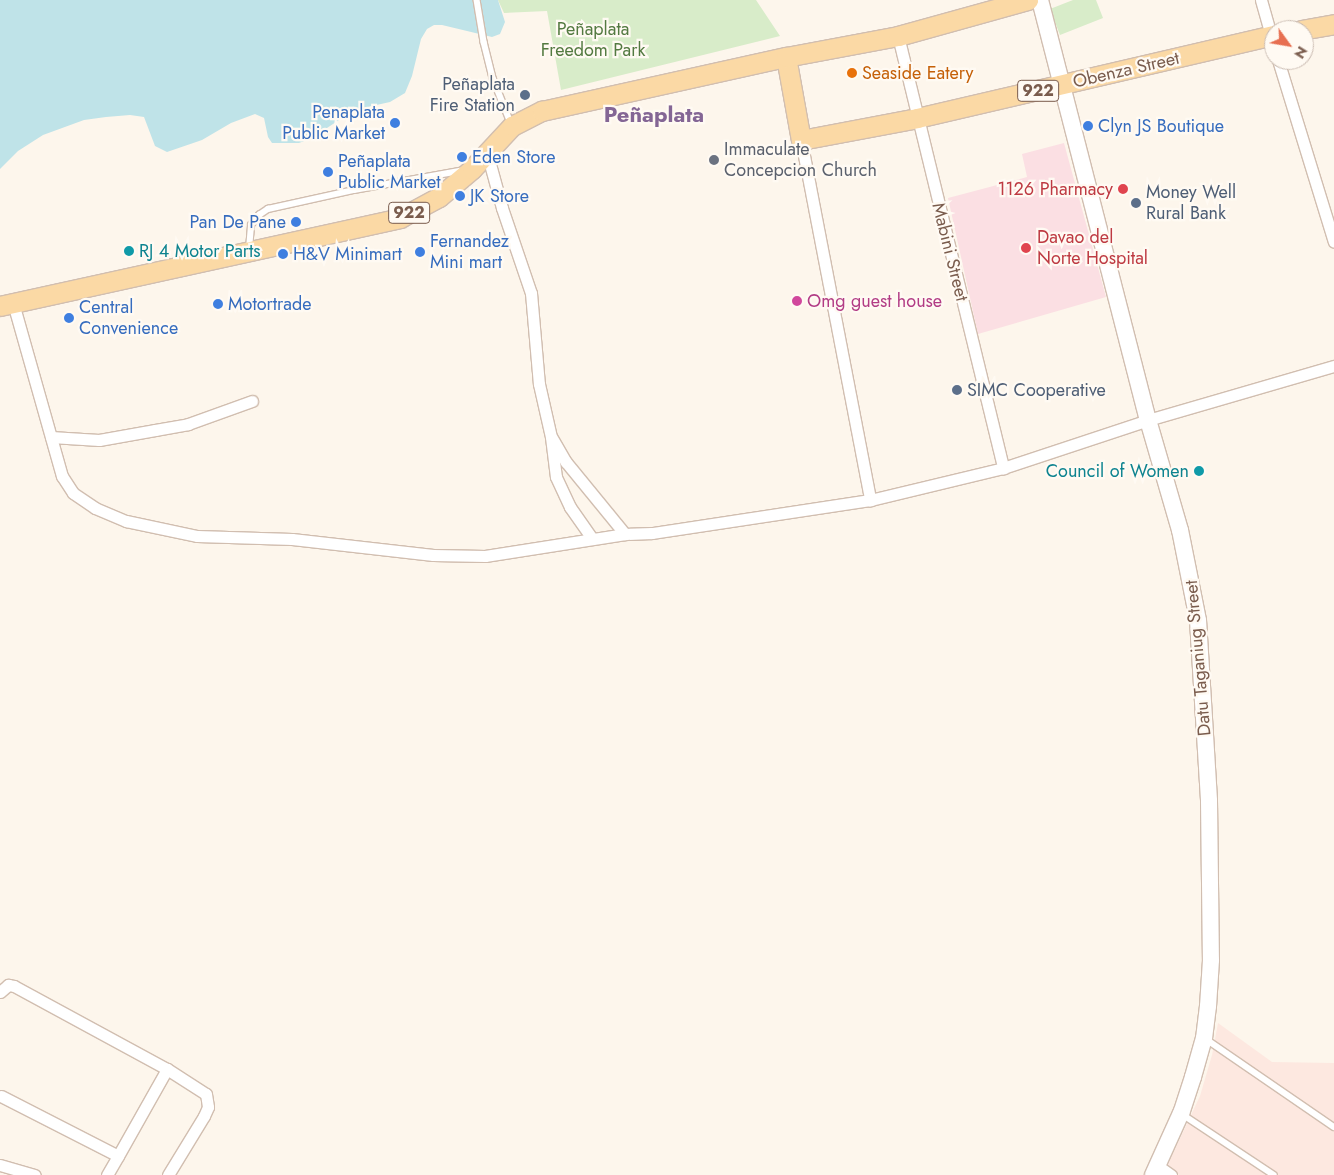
<!DOCTYPE html>
<html>
<head>
<meta charset="utf-8">
<style>
	body { margin:0 }
	#map { position:relative; width:1334px; height:1175px; overflow:hidden; background:#fdf6ec; font-family:Jost,sans-serif }
	div>[style] { position:absolute }
	[style*='--x'] { left:calc(var(--x)*1px); top:calc(var(--y)*1px); width:calc(var(--w)*1px); rotate:calc(var(--a)*1deg) }
	.commercial>* { inset:0; background:#fde8e0 }
	.medical>* { inset:0; background:#fbdfe3 }
	.green>* { inset:0; background:#d8ecc9 }
	.water>* { inset:0; background:#bfe3e8 }
	.roads { filter:drop-shadow(1px 0 #d1beb0) drop-shadow(-1px 0 #d1beb0) drop-shadow(0 1px #d1beb0) drop-shadow(0 -1px #d1beb0) }
	.service>* { height:5.5px; margin:-2.75px; padding:0 2.75px; transform-origin:2.75px; border-radius:2.75px; background:#fff }
	.minor>* { height:11px; margin:-5.5px; padding:0 5.5px; transform-origin:5.5px; border-radius:5.5px; background:#fff }
	.secondary>* { height:16px; margin:-8px; padding:0 8px; transform-origin:8px; border-radius:8px; background:#fff }
	.primary>* { height:19px; margin:-9.5px; padding:0 9.5px; transform-origin:9.5px; border-radius:9.5px; background:#fbd9a5 }
	.dots>* { width:14px; height:14px; translate:-50% -50%; box-sizing:border-box; border:2px solid #fffaf3; border-radius:50% }
	span { translate:-50% -50%; white-space:nowrap; text-align:center; line-height:1.15; -webkit-text-stroke:4.5px #fffaf3; paint-order:stroke }
	.shield-label span { padding:1px 4px; background:#fffaf3; border:1px solid; border-radius:4px; -webkit-text-stroke-width:0 }
	.shield-label { font-size:16px; color:#7a5c4d; font-weight:700 }
	.park-label { font-size:18px; color:#537a41 }
	.street-label { font-size:18px; color:#7a5c4d }
	.food-label { font-size:18px; color:#c56008 }
	.left { translate:0 -50%; text-align:left }
	.service-label { font-size:18px; color:#4e5e75 }
	.right { translate:-100% -50%; text-align:right }
	.shop-label { font-size:18px; color:#366cbe }
	.worship-label { font-size:18px; color:#5b616d }
	.health-label { font-size:18px; color:#be3a42 }
	.culture-label { font-size:18px; color:#0d838f }
	.hotel-label { font-size:18px; color:#b23c85 }
	.district-label { font-size:22px; color:#846695; font-weight:700 }
	.north { position:absolute; left:1264px; top:20px; width:50px; height:50px; box-sizing:border-box; background:#fffaf3; border:1px solid #cabbb1; border-radius:50%; rotate:122deg; font-size:14px; font-weight:700; line-height:20px; text-align:center; color:#7a5c4d }
	.north::after { content:''; display:block; margin:auto; width:18px; height:22px; background:#e76f51; clip-path:polygon(50% 0,100% 100%,50% 72%,0 100%) }
</style>
</head>
<body>
<div id="map">
	<div class="commercial">
		<i style="clip-path:polygon(1218px 1023px,1272px 1062px,1334px 1063px,1334px 1175px,1179px 1175px,1167px 1166px,1200px 1096px,1212px 1055px)"></i>
	</div>
	<div class="medical">
		<i style="clip-path:polygon(1064px 143px,1106px 297px,978px 334px,948px 198px,1027px 177px,1022px 154px)"></i>
	</div>
	<div class="green">
		<i style="clip-path:polygon(498px 0,756px 0,780px 36px,561px 90px,547px 11px,504px 13px)"></i>
		<i style="clip-path:polygon(1073px 0,1096px 0,1103px 18px,1060px 35px,1050px 9px)"></i>
	</div>
	<div class="water">
		<i style="clip-path:polygon(0 0,498px 0,505px 22px,500px 34px,492px 37px,442px 25px,434px 25px,427px 29px,421px 39px,412px 76px,405px 93px,390px 102px,354px 110px,312px 138px,299px 143px,272px 143px,268px 137px,264px 118px,255px 114px,231px 123px,202px 140px,167px 152px,155px 146px,144px 117px,130px 115px,106px 117px,84px 120px,43px 135px,18px 151px,0 169px)"></i>
	</div>
	<div class="roads">
		<div class="service">
			<i style="--x:477;--y:0;--w:43;--a:80.5"></i>
			<i style="--x:484;--y:42;--w:37;--a:76"></i>
			<i style="--x:493;--y:78;--w:48;--a:68.2"></i>
			<i style="--x:249;--y:249;--w:24;--a:-85"></i>
			<i style="--x:251;--y:225;--w:13;--a:-51"></i>
			<i style="--x:259;--y:215;--w:11;--a:-34"></i>
			<i style="--x:268;--y:209;--w:88;--a:-12.5"></i>
			<i style="--x:354;--y:190;--w:108;--a:-10.2"></i>
			<i style="--x:1206;--y:1039;--w:155;--a:34.5"></i>
			<i style="--x:1182;--y:1114;--w:110;--a:33.5"></i>
		</div>
		<div class="minor">
			<i style="--x:1261;--y:0;--w:48;--a:74.2"></i>
			<i style="--x:898;--y:36;--w:445;--a:76.3"></i>
			<i style="--x:1278;--y:60;--w:190;--a:72.9"></i>
			<i style="--x:801;--y:140;--w:367;--a:79.1"></i>
			<i style="--x:487;--y:153;--w:57;--a:74.7"></i>
			<i style="--x:502;--y:208;--w:90;--a:71.2"></i>
			<i style="--x:531;--y:293;--w:91;--a:85"></i>
			<i style="--x:539;--y:384;--w:54;--a:77.2"></i>
			<i style="--x:551;--y:437;--w:40;--a:82.9"></i>
			<i style="--x:556;--y:477;--w:33;--a:65"></i>
			<i style="--x:570;--y:507;--w:39;--a:55"></i>
			<i style="--x:13;--y:303;--w:180;--a:74.2"></i>
			<i style="--x:62;--y:476;--w:20;--a:57"></i>
			<i style="--x:73;--y:493;--w:27;--a:34"></i>
			<i style="--x:95;--y:508;--w:34;--a:23"></i>
			<i style="--x:126;--y:521;--w:73;--a:11.9"></i>
			<i style="--x:197;--y:536;--w:95;--a:1.8"></i>
			<i style="--x:292;--y:539;--w:142;--a:6.5"></i>
			<i style="--x:433;--y:555;--w:52;--a:1.1"></i>
			<i style="--x:485;--y:556;--w:142;--a:-8.9"></i>
			<i style="--x:625;--y:534;--w:27;--a:-2"></i>
			<i style="--x:652;--y:533;--w:220;--a:-8.6"></i>
			<i style="--x:870;--y:500;--w:137;--a:-13.5"></i>
			<i style="--x:1003;--y:468;--w:153;--a:-18.3"></i>
			<i style="--x:1148;--y:420;--w:194;--a:-16.2"></i>
			<i style="--x:51;--y:437;--w:48;--a:3.6"></i>
			<i style="--x:99;--y:440;--w:57;--a:-10.1"></i>
			<i style="--x:155;--y:430;--w:34;--a:-10"></i>
			<i style="--x:188;--y:424;--w:68;--a:-19.8"></i>
			<i style="--x:552;--y:438;--w:28;--a:60"></i>
			<i style="--x:566;--y:462;--w:93;--a:50.7"></i>
			<i style="--x:0;--y:992;--w:11;--a:-41"></i>
			<i style="--x:8;--y:985;--w:6;--a:9"></i>
			<i style="--x:14;--y:986;--w:174;--a:28.5"></i>
			<i style="--x:167;--y:1069;--w:46;--a:32.7"></i>
			<i style="--x:206;--y:1094;--w:13;--a:81"></i>
			<i style="--x:208;--y:1107;--w:10;--a:114"></i>
			<i style="--x:204;--y:1116;--w:69;--a:121.4"></i>
			<i style="--x:1;--y:1096;--w:131;--a:27.1"></i>
			<i style="--x:118;--y:1156;--w:100;--a:-60.6"></i>
			<i style="--x:0;--y:1165;--w:36;--a:16"></i>
			<i style="--x:1158;--y:1166;--w:16;--a:35"></i>
			<i style="--x:107;--y:1175;--w:22;--a:-60"></i>
		</div>
		<div class="secondary">
			<i style="--x:1040;--y:0;--w:434;--a:75.6"></i>
			<i style="--x:1148;--y:420;--w:115;--a:73.8"></i>
			<i style="--x:1180;--y:530;--w:92;--a:78.7"></i>
			<i style="--x:1198;--y:620;--w:181;--a:86.5"></i>
			<i style="--x:1209;--y:801;--w:159;--a:89.3"></i>
			<i style="--x:1211;--y:960;--w:46;--a:93.7"></i>
			<i style="--x:1208;--y:1006;--w:32;--a:97"></i>
			<i style="--x:1204;--y:1038;--w:41;--a:105.8"></i>
			<i style="--x:1193;--y:1077;--w:38;--a:108"></i>
			<i style="--x:1181;--y:1113;--w:68;--a:114.3"></i>
		</div>
		<div class="primary">
			<i style="--x:1301;--y:30;--w:34;--a:-10"></i>
			<i style="--x:786;--y:57;--w:84;--a:79.8"></i>
			<i style="--x:801;--y:140;--w:118;--a:-10.7"></i>
			<i style="--x:917;--y:118;--w:367;--a:-13.1"></i>
			<i style="--x:0;--y:306;--w:410;--a:-12.4"></i>
			<i style="--x:400;--y:218;--w:44;--a:-28.3"></i>
			<i style="--x:439;--y:197;--w:43;--a:-40.3"></i>
			<i style="--x:472;--y:169;--w:59;--a:-47.1"></i>
			<i style="--x:512;--y:126;--w:34;--a:-27"></i>
			<i style="--x:542;--y:111;--w:250;--a:-12.5"></i>
			<i style="--x:786;--y:57;--w:114;--a:-10.6"></i>
			<i style="--x:898;--y:36;--w:135;--a:-15.5"></i>
		</div>
	</div>
	<div class="dots">
		<i style="left:852px;top:73px;background:#e8710a"></i>
		<i style="left:525px;top:95px;background:#5c6f8a"></i>
		<i style="left:395px;top:123px;background:#3f7fe0"></i>
		<i style="left:1088px;top:126px;background:#3f7fe0"></i>
		<i style="left:462px;top:157px;background:#3f7fe0"></i>
		<i style="left:714px;top:160px;background:#6b7280"></i>
		<i style="left:328px;top:172px;background:#3f7fe0"></i>
		<i style="left:1123px;top:189px;background:#e0444e"></i>
		<i style="left:460px;top:196px;background:#3f7fe0"></i>
		<i style="left:1136px;top:203px;background:#5c6f8a"></i>
		<i style="left:296px;top:222px;background:#3f7fe0"></i>
		<i style="left:1026px;top:248px;background:#e0444e"></i>
		<i style="left:129px;top:251px;background:#0f9aa8"></i>
		<i style="left:420px;top:252px;background:#3f7fe0"></i>
		<i style="left:283px;top:254px;background:#3f7fe0"></i>
		<i style="left:797px;top:301px;background:#d1479c"></i>
		<i style="left:218px;top:304px;background:#3f7fe0"></i>
		<i style="left:69px;top:318px;background:#3f7fe0"></i>
		<i style="left:957px;top:390px;background:#5c6f8a"></i>
		<i style="left:1199px;top:471px;background:#0f9aa8"></i>
	</div>
	<div class="shield-label">
		<span style="left:1038px;top:91px">922</span>
		<span style="left:409px;top:213px">922</span>
	</div>
	<div class="park-label">
		<span style="left:593px;top:40px">Peñaplata<br>Freedom Park</span>
	</div>
	<div class="street-label">
		<span style="left:1126px;top:70px;rotate:-13deg">Obenza Street</span>
		<span style="left:950px;top:252px;rotate:76deg">Mabini Street</span>
		<span style="left:1198px;top:658px;rotate:-95deg">Datu Taganiug Street</span>
	</div>
	<div class="food-label">
		<span class="left" style="left:862px;top:73px">Seaside Eatery</span>
	</div>
	<div class="service-label">
		<span class="right" style="left:515px;top:95px">Peñaplata<br>Fire Station</span>
		<span class="left" style="left:1146px;top:203px">Money Well<br>Rural Bank</span>
		<span class="left" style="left:967px;top:390px">SIMC Cooperative</span>
	</div>
	<div class="shop-label">
		<span class="right" style="left:385px;top:123px">Penaplata<br>Public Market</span>
		<span class="left" style="left:1098px;top:126px">Clyn JS Boutique</span>
		<span class="left" style="left:472px;top:157px">Eden Store</span>
		<span class="left" style="left:338px;top:172px">Peñaplata<br>Public Market</span>
		<span class="left" style="left:470px;top:196px">JK Store</span>
		<span class="right" style="left:286px;top:222px">Pan De Pane</span>
		<span class="left" style="left:430px;top:252px">Fernandez<br>Mini mart</span>
		<span class="left" style="left:293px;top:254px">H&amp;V Minimart</span>
		<span class="left" style="left:228px;top:304px">Motortrade</span>
		<span class="left" style="left:79px;top:318px">Central<br>Convenience</span>
	</div>
	<div class="worship-label">
		<span class="left" style="left:724px;top:160px">Immaculate<br>Concepcion Church</span>
	</div>
	<div class="health-label">
		<span class="right" style="left:1113px;top:189px">1126 Pharmacy</span>
		<span class="left" style="left:1037px;top:248px">Davao del<br>Norte Hospital</span>
	</div>
	<div class="culture-label">
		<span class="left" style="left:139px;top:251px">RJ 4 Motor Parts</span>
		<span class="right" style="left:1189px;top:471px">Council of Women</span>
	</div>
	<div class="hotel-label">
		<span class="left" style="left:807px;top:301px">Omg guest house</span>
	</div>
	<div class="district-label">
		<span style="left:654px;top:115px">Peñaplata</span>
	</div>
	<div class="north">N</div>
</div>
</body>
</html>
